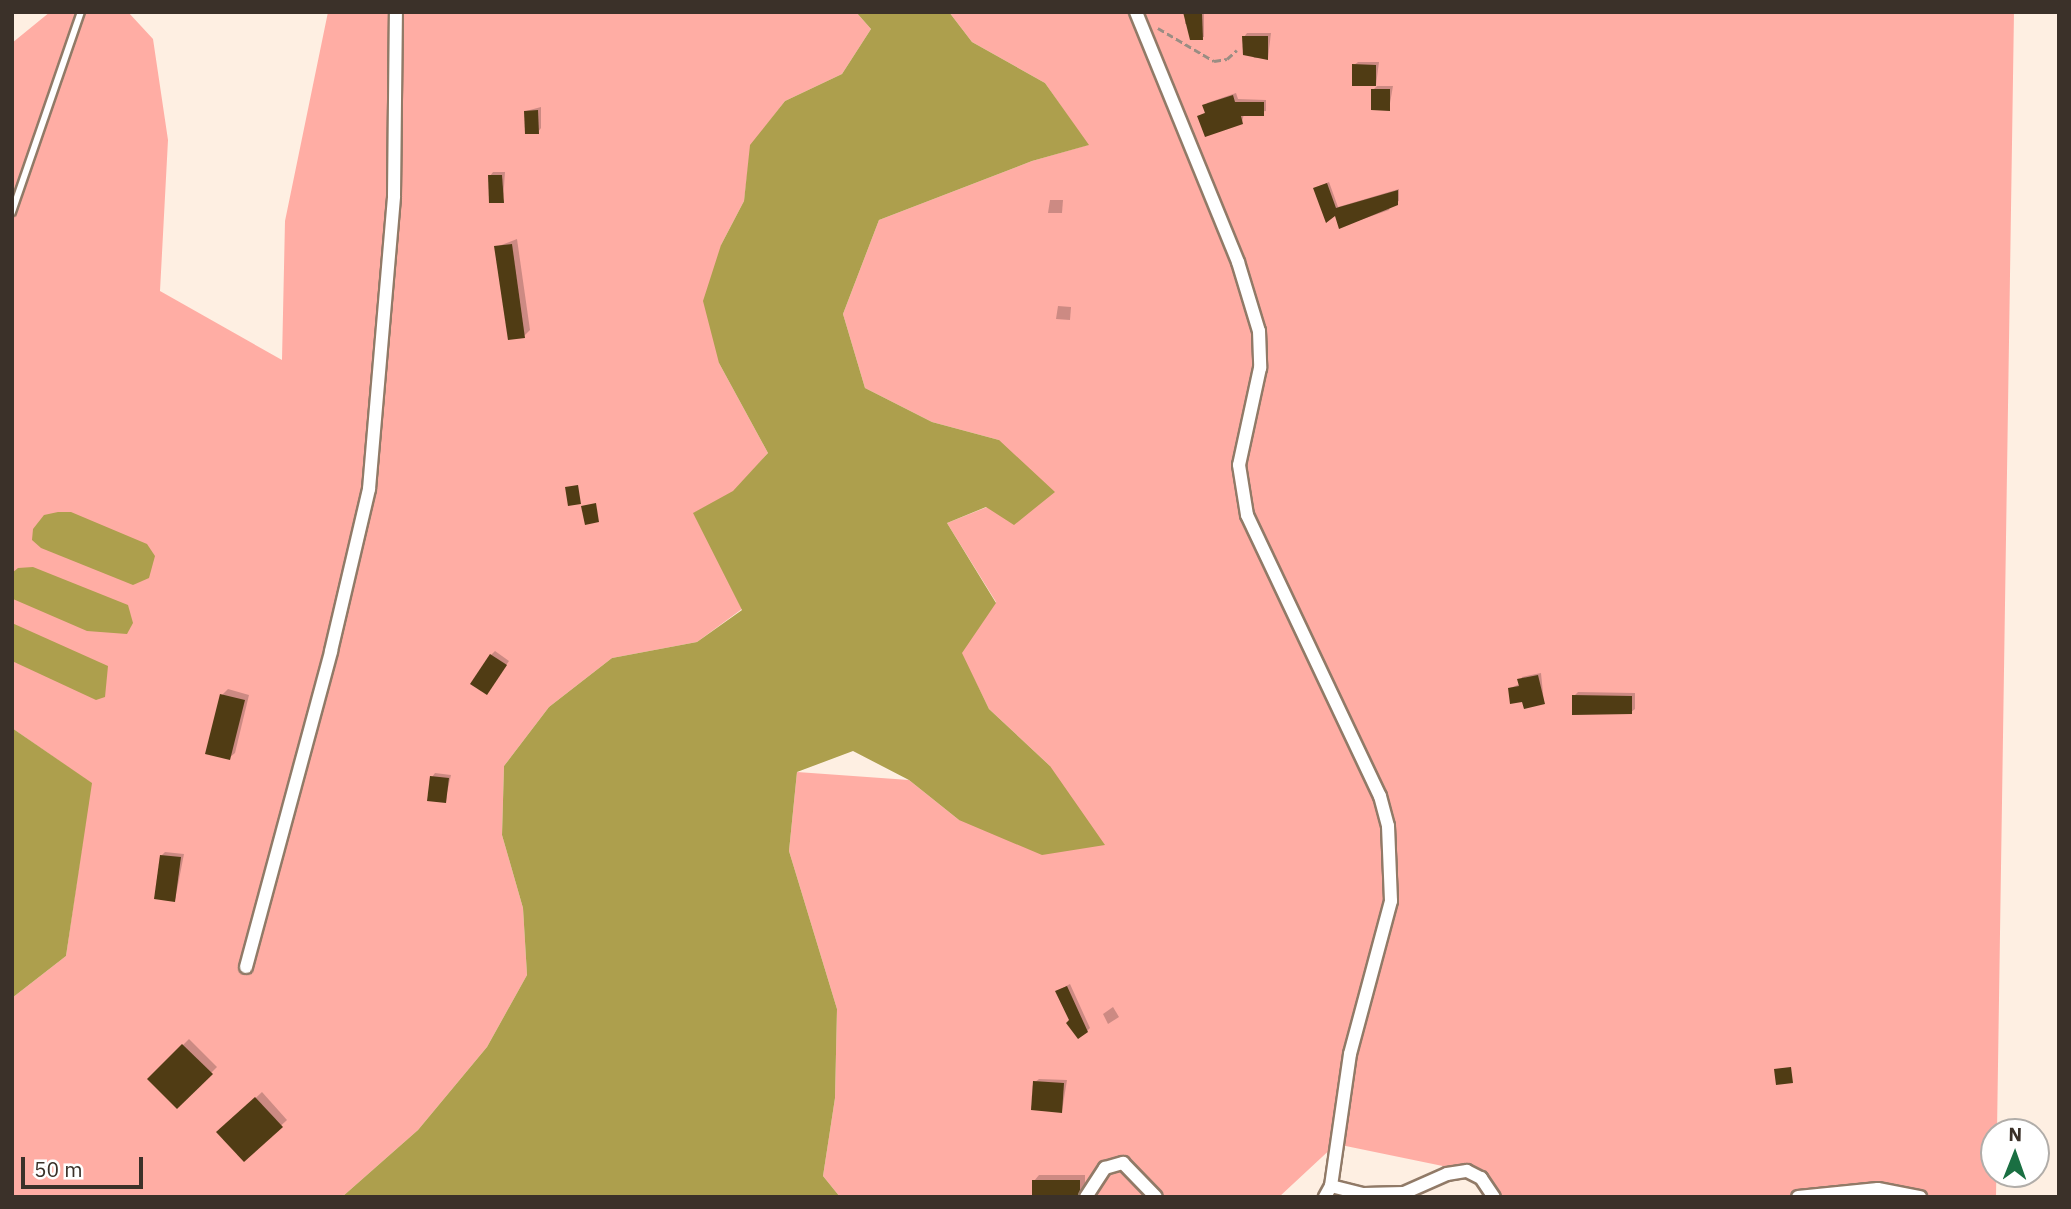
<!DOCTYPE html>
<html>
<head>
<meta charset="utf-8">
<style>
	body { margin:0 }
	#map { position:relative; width:2071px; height:1209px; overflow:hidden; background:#feefe2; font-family:"IBM Plex Sans",sans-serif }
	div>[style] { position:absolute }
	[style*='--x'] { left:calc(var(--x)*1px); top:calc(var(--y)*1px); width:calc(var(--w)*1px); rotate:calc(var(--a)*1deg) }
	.green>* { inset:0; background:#ffada4 }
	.water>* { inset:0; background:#ad9f4d }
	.shadow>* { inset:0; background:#0003 }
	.building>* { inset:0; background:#503c14 }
	.path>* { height:2.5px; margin-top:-1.25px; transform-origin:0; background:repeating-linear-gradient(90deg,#9a8d83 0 7px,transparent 0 10.5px) }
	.roads { filter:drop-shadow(2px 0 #917a67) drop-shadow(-2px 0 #917a67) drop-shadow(0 2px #917a67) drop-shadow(0 -2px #917a67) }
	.service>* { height:6px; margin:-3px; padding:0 3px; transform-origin:3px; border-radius:3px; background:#fff }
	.minor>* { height:12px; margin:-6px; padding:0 6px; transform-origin:6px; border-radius:6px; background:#fff }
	span { translate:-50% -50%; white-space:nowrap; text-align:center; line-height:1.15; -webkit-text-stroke:7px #fff; paint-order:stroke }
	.frame { position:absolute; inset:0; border:14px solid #3b3129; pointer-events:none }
	.north { position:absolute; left:1980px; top:1118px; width:70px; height:70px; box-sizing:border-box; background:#fff; border:2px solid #b1ada9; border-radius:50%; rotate:1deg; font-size:19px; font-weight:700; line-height:28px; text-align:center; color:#3b3129 }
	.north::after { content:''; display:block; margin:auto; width:24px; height:32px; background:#1a6f42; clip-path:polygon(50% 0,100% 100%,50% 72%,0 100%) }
	.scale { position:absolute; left:21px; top:1157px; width:122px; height:32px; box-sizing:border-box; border:4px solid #3b3129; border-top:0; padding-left:9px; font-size:21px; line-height:24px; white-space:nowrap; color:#3b3129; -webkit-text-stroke:5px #fff; paint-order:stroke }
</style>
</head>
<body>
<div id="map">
	<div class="green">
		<i style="clip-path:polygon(50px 12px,128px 12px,153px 39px,168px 140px,160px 291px,282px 360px,285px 221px,328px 12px,856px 12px,871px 29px,842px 74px,785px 101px,751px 145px,744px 201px,721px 245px,719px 363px,768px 453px,733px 492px,694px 513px,742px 609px,697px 642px,612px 658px,549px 707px,504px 766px,502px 835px,523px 908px,527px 975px,487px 1047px,418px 1130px,342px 1197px,12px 1197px,12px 998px,66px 956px,91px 783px,12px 728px,12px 43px)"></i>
		<i style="clip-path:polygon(949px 12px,2014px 12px,1996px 1197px,1491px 1197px,1467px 1171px,1336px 1144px,1279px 1197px,840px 1197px,823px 1176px,835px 1098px,837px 1009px,789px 851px,797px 772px,909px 780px,959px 820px,1050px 766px,989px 709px,961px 653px,996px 602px,947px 523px,987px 507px,999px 440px,932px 422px,865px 388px,843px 314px,879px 220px,1032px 161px,1088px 145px,1045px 83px,972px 42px)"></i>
	</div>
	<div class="water">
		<i style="clip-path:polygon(856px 12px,949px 12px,972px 42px,1045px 83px,1089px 145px,1032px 161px,879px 220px,843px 314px,865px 388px,932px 422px,999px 440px,1055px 492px,1014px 525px,986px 507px,947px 523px,996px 603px,962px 653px,989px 709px,1050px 766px,1105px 845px,1042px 855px,959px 820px,909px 780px,853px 751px,797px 772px,789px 851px,837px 1009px,835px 1098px,823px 1176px,840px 1197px,342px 1197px,418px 1130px,487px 1047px,527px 975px,523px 908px,502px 835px,504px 766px,549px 707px,612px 658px,697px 642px,742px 610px,693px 513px,733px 491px,768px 453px,719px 363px,703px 301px,721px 245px,744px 201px,750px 145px,785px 101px,842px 74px,871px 29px)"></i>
		<i style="clip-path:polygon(58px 512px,71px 512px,147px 544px,155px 556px,149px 578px,133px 585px,41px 548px,32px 540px,33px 529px,44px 515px)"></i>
		<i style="clip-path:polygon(33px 567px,128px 605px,133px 623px,127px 634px,87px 631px,13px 599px,12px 573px,18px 568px)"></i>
		<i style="clip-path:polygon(12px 623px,108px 666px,105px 697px,96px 700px,12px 661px)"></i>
		<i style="clip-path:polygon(12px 728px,92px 783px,66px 956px,12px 998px)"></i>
	</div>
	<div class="shadow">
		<i style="clip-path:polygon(1185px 12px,1204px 12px,1204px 37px,1192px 38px,1192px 24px,1185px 24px)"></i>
		<i style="clip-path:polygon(1247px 33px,1271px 33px,1268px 58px,1254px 58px,1244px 37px)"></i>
		<i style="clip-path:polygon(1358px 62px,1379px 62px,1376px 85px,1354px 65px)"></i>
		<i style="clip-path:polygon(1377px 86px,1393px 86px,1389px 109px,1373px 90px)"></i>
		<i style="clip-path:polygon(1236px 93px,1238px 99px,1266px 100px,1266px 111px,1244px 114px,1242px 122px,1199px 116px,1206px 112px,1207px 103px)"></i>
		<i style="clip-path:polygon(541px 107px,541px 128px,538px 132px,526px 111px)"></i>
		<i style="clip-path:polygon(493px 172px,505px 172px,503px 201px,490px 176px)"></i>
		<i style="clip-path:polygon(1329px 182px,1338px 207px,1399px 189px,1399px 201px,1391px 204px,1389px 210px,1340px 227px,1336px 213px,1315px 188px)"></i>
		<i style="clip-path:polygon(1063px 200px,1062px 213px,1048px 213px,1050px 200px)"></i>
		<i style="clip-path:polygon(517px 239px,530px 330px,524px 336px,496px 247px)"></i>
		<i style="clip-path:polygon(1071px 307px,1070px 320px,1056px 319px,1058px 306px)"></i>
		<i style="clip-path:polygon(495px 651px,509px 661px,490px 689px,491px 655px)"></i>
		<i style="clip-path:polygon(1541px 673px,1544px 703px,1524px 700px,1510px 688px,1520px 684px,1522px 677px)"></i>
		<i style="clip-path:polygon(228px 689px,249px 695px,235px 753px,229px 758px,222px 695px)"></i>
		<i style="clip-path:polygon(1578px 692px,1635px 693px,1635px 709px,1631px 712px,1574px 696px)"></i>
		<i style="clip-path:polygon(435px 773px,451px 775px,445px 801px,432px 777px)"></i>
		<i style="clip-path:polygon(165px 852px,184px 854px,175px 900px,162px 855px)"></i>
		<i style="clip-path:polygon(1070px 984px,1090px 1028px,1087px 1031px,1070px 1020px,1057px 991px)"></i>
		<i style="clip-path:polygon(1113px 1007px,1119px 1017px,1108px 1024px,1103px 1014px)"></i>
		<i style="clip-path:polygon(189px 1039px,217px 1067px,177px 1107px,149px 1079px)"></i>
		<i style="clip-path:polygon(1039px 1079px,1067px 1080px,1062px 1111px,1035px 1082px)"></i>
		<i style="clip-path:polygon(262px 1092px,287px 1120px,244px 1160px,219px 1132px)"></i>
		<i style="clip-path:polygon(1039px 1175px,1085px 1175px,1085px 1197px,1034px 1197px,1034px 1181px)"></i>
	</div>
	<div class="building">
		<i style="clip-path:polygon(1183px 12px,1202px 12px,1203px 40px,1190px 40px)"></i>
		<i style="clip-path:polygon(1242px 36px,1268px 36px,1268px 60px,1243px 55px)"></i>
		<i style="clip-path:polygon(1352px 64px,1376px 65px,1376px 86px,1352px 86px)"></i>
		<i style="clip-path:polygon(1371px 89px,1390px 89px,1390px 111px,1371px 110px)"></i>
		<i style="clip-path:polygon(1233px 95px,1235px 102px,1264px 102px,1264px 116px,1241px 116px,1243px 124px,1205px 137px,1197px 116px,1205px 113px,1202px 105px)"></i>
		<i style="clip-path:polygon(538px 110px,539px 134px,525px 134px,524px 111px)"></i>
		<i style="clip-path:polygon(488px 175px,502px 175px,504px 203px,489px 203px)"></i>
		<i style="clip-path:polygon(1327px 183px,1336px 208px,1398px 190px,1398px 205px,1339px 229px,1335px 216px,1326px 223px,1313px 188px)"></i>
		<i style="clip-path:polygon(512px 244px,525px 338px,508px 340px,494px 246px)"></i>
		<i style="clip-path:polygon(578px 485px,581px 504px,568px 506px,565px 487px)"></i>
		<i style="clip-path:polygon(596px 503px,599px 522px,585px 525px,581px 506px)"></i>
		<i style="clip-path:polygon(490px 654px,507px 665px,487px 695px,470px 684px)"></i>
		<i style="clip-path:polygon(1538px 675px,1545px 704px,1524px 709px,1522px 702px,1510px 704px,1508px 688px,1519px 686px,1517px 679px)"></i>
		<i style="clip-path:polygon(220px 694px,245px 700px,230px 760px,205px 754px)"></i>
		<i style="clip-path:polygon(1572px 695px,1632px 696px,1632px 714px,1572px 715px)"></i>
		<i style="clip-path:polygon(430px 776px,449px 778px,446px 803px,427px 801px)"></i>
		<i style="clip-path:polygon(160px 855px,181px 857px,175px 902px,154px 899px)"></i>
		<i style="clip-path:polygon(1067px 986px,1088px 1032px,1078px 1039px,1066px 1023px,1069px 1020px,1055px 991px)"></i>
		<i style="clip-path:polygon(182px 1044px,213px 1074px,177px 1109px,147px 1079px)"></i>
		<i style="clip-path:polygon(1791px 1067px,1793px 1083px,1776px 1085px,1774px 1069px)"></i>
		<i style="clip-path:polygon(1033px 1081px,1064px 1083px,1062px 1113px,1031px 1110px)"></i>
		<i style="clip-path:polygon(255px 1097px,283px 1127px,244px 1162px,216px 1132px)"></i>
		<i style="clip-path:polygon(1032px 1180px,1080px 1180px,1080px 1190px,1077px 1197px,1032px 1197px)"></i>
	</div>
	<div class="path">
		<i style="--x:1158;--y:28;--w:65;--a:30.5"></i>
		<i style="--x:1214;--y:61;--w:13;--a:-9"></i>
		<i style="--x:1227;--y:59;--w:13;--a:-42"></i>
	</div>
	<div class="roads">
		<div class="service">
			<i style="--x:12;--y:212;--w:212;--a:-71"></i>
		</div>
		<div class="minor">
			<i style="--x:1136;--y:12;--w:270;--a:67.8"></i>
			<i style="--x:1238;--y:262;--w:72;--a:73.1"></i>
			<i style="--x:1259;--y:331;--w:37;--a:88"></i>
			<i style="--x:1260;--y:368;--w:99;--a:102.2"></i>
			<i style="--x:1239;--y:465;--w:51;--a:80.9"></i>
			<i style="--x:1247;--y:515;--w:311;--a:64.7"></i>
			<i style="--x:1380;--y:796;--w:31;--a:75"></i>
			<i style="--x:1388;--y:826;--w:75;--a:87.7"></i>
			<i style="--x:1391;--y:901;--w:158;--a:105"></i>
			<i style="--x:1350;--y:1054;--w:133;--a:98.2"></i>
			<i style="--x:1331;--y:1186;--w:13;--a:119"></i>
			<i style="--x:246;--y:967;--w:327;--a:-74.9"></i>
			<i style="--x:331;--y:651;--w:166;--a:-76.8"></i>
			<i style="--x:369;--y:489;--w:294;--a:-85.1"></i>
			<i style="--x:394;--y:196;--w:184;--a:-89.4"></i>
			<i style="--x:1331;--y:1186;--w:34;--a:14"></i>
			<i style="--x:1364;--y:1194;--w:40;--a:-1.4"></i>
			<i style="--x:1404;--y:1193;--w:47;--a:-23.8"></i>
			<i style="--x:1447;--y:1174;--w:20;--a:-9"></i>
			<i style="--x:1467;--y:1171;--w:16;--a:27"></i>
			<i style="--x:1481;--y:1178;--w:23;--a:56"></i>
			<i style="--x:1086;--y:1197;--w:35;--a:-57"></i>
			<i style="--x:1105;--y:1168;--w:19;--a:-16"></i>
			<i style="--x:1123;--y:1163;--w:47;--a:45.9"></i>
			<i style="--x:1798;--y:1197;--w:80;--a:-5.7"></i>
			<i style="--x:1878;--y:1189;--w:43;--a:10.8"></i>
		</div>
	</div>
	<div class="frame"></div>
	<div class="north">N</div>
	<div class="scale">50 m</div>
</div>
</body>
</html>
